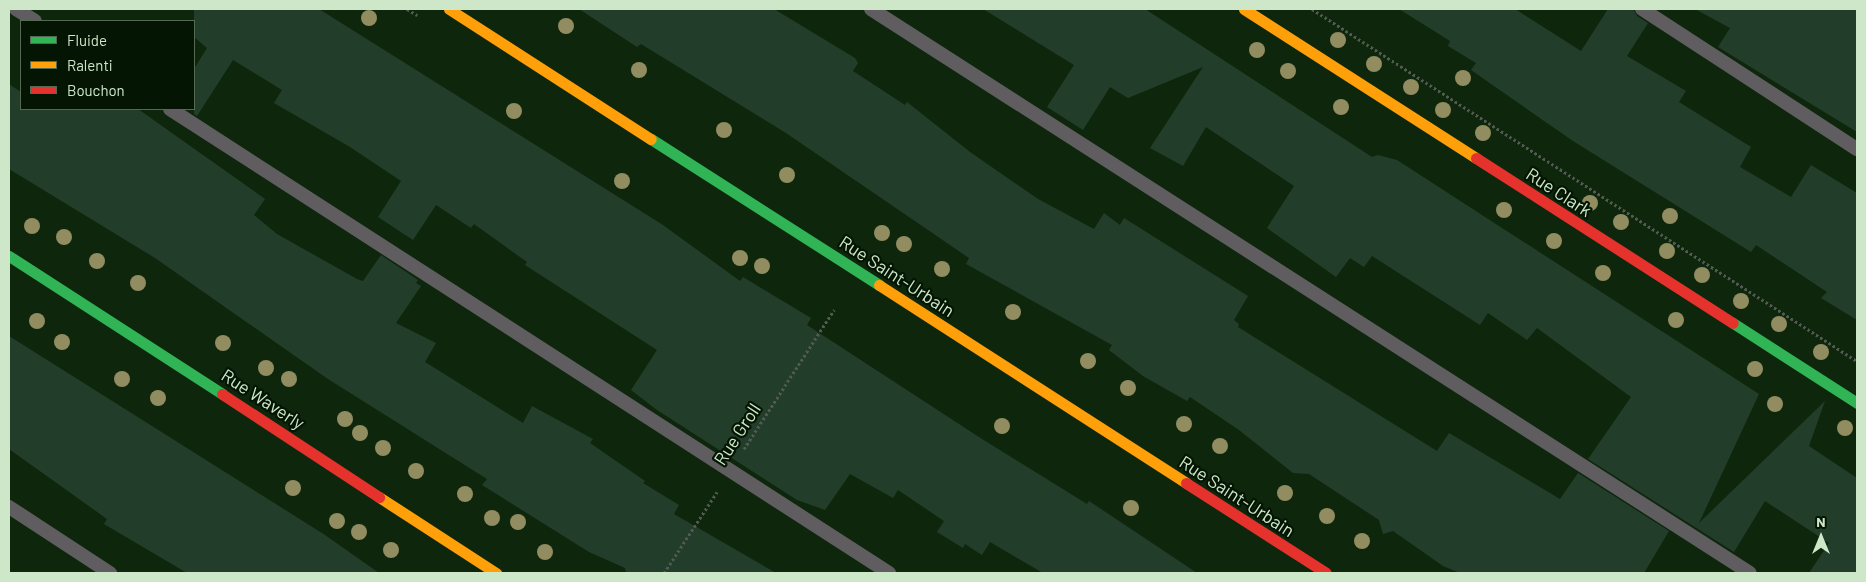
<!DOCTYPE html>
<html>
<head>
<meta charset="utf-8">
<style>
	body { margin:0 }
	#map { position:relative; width:1866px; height:582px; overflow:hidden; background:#0e270c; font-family:Barlow,sans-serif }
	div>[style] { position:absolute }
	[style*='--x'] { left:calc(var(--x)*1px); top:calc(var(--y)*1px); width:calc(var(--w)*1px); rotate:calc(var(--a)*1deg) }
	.building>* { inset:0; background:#223e2b }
	.path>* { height:3px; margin-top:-1.5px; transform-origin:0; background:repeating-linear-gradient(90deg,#535a52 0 2.5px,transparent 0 5px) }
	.lane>* { height:14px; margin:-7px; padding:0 7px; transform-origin:7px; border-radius:7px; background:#605d61 }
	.fast>* { height:11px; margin:-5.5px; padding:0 5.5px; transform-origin:5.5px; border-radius:5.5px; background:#30b455 }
	.slow>* { height:11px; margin:-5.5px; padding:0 5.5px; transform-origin:5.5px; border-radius:5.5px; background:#ff9f0a }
	.jam>* { height:11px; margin:-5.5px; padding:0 5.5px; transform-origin:5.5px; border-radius:5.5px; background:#e5322d }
	.trees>* { width:16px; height:16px; margin:-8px; border-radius:50%; background:#928c61 }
	span { translate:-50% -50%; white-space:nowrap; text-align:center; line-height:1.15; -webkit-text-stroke:4.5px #041603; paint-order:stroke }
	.street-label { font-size:18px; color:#cee7c9 }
	.frame { position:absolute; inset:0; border:10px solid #cee7c9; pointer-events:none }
	.legend { position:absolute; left:20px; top:20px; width:175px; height:90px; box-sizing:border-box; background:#041603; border:1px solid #556a52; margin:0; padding:6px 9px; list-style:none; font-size:15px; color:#cee7c9 }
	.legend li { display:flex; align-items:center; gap:10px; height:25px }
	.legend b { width:25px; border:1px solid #556a52 }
	.north { position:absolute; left:1796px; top:512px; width:50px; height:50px; -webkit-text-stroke:4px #041603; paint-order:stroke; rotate:0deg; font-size:14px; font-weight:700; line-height:20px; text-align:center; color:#cee7c9 }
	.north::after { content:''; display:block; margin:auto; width:18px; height:22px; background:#cee7c9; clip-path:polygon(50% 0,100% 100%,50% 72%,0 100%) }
</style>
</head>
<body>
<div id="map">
	<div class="building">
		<i style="clip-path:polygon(194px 9px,319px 9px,663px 225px,740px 281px,743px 277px,811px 318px,807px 325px,982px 439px,1087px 504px,1089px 501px,1197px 573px,1043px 573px,990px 542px,982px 555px,965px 544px,963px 548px,937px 532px,944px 521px,898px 490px,893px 498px,850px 474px,825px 510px,797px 500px,657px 410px,631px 390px,657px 350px,525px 265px,527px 262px,474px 224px,471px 228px,436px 205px,413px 240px,378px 217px,401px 181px,350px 147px,274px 103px,282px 90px,233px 60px,197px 116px,194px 114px,194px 69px,207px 48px,194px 37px)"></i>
		<i style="clip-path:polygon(579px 9px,774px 9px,855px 58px,858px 63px,853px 71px,905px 105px,907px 102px,970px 152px,1038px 199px,1094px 229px,1104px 213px,1120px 225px,1124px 218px,1248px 296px,1234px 320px,1239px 324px,1238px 327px,1437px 451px,1449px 433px,1560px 499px,1578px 473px,1669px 531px,1644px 573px,1460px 573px,1443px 566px,1393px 531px,1383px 534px,1379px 520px,1309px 474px,1293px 473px,1239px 430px,1190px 397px,1187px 401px,1143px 376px,1109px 350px,1112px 345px,966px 264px,969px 258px,786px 133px,641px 44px,637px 47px)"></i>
		<i style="clip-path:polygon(983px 9px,1145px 9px,1372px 157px,1378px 155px,1397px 160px,1759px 394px,1699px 523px,1825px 401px,1809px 446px,1857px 478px,1857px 573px,1809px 573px,1829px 543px,1765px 501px,1734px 552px,1588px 459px,1631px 397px,1537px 328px,1527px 340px,1488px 313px,1480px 325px,1372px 256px,1364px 267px,1350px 258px,1336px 277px,1267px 228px,1294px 186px,1206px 127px,1183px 166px,1150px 148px,1203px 67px,1128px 98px,1110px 87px,1083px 130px,1047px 107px,1074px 65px)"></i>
		<i style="clip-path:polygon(1399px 9px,1515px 9px,1581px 51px,1608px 9px,1633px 9px,1637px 16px,1648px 23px,1627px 56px,1686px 91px,1679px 102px,1751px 147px,1740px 167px,1791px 197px,1811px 165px,1857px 193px,1857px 320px,1821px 298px,1827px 292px,1756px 245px,1751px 252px,1573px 141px,1471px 70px,1476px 63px,1448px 46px,1450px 41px)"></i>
		<i style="clip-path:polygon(1695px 9px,1857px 9px,1857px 132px,1718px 47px,1730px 28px)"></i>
		<i style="clip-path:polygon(9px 84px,21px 92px,21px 109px,138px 109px,265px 199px,254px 215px,277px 234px,357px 279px,363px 281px,381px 255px,418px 280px,416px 283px,421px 286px,396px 323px,436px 343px,425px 362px,523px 423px,532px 406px,593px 439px,590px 443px,645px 481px,643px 483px,679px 505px,674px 514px,776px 573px,626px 573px,625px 568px,589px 552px,482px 485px,487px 479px,328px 379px,155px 258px,9px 169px)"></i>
		<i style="clip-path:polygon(9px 336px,325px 535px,379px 573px,187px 573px,104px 524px,107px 519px,9px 449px)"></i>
	</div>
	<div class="path">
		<i style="--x:407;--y:9;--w:12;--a:31"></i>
		<i style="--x:1312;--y:9;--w:649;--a:32.86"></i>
		<i style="--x:744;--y:449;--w:166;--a:-57.1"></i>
		<i style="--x:664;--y:573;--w:97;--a:-56.8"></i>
	</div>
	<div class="lane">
		<i style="--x:16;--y:9;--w:22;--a:32"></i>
		<i style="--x:871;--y:9;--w:1044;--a:32.69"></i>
		<i style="--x:1642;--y:9;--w:257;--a:33.1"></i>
		<i style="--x:170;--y:109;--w:856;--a:32.84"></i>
		<i style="--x:9;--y:507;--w:121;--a:33.2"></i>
	</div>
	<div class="fast">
		<i style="--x:651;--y:139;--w:271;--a:32.6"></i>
		<i style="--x:9;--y:256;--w:254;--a:32.9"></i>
		<i style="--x:1733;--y:323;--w:148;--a:32.8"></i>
	</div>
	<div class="slow">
		<i style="--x:449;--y:9;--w:240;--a:32.8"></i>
		<i style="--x:1244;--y:9;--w:276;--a:32.7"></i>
		<i style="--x:879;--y:285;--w:365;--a:32.8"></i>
		<i style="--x:379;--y:497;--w:140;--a:33"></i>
	</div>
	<div class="jam">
		<i style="--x:1476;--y:158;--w:305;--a:32.7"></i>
		<i style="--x:222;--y:394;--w:188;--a:33.3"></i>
		<i style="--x:1186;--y:483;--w:166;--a:32.7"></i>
	</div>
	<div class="trees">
		<i style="left:369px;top:18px"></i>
		<i style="left:566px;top:26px"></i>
		<i style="left:1338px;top:40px"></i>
		<i style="left:1257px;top:50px"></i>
		<i style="left:1374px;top:64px"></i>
		<i style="left:639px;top:70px"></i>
		<i style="left:1288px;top:71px"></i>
		<i style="left:1463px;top:78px"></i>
		<i style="left:1411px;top:87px"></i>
		<i style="left:1341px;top:107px"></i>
		<i style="left:1443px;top:110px"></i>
		<i style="left:514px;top:111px"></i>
		<i style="left:724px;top:130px"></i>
		<i style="left:1483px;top:133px"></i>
		<i style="left:787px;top:175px"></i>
		<i style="left:622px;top:181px"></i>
		<i style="left:1590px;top:203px"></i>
		<i style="left:1504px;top:210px"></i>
		<i style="left:1670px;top:216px"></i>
		<i style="left:1621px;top:222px"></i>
		<i style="left:32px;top:226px"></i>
		<i style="left:882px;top:233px"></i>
		<i style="left:64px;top:237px"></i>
		<i style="left:1554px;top:241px"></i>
		<i style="left:904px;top:244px"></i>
		<i style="left:1667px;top:251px"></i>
		<i style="left:740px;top:258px"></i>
		<i style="left:97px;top:261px"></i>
		<i style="left:762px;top:266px"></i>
		<i style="left:942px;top:269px"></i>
		<i style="left:1603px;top:273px"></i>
		<i style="left:1702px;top:275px"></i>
		<i style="left:138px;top:283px"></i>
		<i style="left:1741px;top:301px"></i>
		<i style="left:1013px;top:312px"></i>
		<i style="left:1676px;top:320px"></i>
		<i style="left:37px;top:321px"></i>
		<i style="left:1779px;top:324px"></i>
		<i style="left:62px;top:342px"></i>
		<i style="left:223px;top:343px"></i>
		<i style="left:1821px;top:352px"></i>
		<i style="left:1088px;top:361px"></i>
		<i style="left:266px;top:368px"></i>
		<i style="left:1755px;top:369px"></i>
		<i style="left:122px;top:379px"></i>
		<i style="left:289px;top:379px"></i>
		<i style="left:1128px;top:388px"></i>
		<i style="left:158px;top:398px"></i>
		<i style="left:1775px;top:404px"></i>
		<i style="left:345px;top:419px"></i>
		<i style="left:1184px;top:424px"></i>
		<i style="left:1002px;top:426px"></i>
		<i style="left:1845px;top:428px"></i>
		<i style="left:360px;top:433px"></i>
		<i style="left:1220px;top:446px"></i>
		<i style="left:383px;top:448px"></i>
		<i style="left:416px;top:471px"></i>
		<i style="left:293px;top:488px"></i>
		<i style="left:1285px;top:493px"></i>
		<i style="left:465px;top:494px"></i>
		<i style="left:1131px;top:508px"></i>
		<i style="left:1327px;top:516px"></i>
		<i style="left:492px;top:518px"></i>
		<i style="left:337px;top:521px"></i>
		<i style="left:518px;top:522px"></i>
		<i style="left:359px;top:532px"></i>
		<i style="left:1362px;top:541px"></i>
		<i style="left:391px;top:550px"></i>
		<i style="left:545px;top:552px"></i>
	</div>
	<div class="street-label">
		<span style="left:1559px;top:192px;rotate:33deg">Rue Clark</span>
		<span style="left:897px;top:276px;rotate:33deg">Rue Saint-Urbain</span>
		<span style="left:263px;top:399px;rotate:33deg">Rue Waverly</span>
		<span style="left:737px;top:434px;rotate:-57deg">Rue Groll</span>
		<span style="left:1237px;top:496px;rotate:33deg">Rue Saint-Urbain</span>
	</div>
	<div class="frame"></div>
	<ul class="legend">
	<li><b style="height:6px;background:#30b455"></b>Fluide</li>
	<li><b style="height:6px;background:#ff9f0a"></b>Ralenti</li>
	<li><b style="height:6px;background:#e5322d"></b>Bouchon</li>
	</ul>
	<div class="north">N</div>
</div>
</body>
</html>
